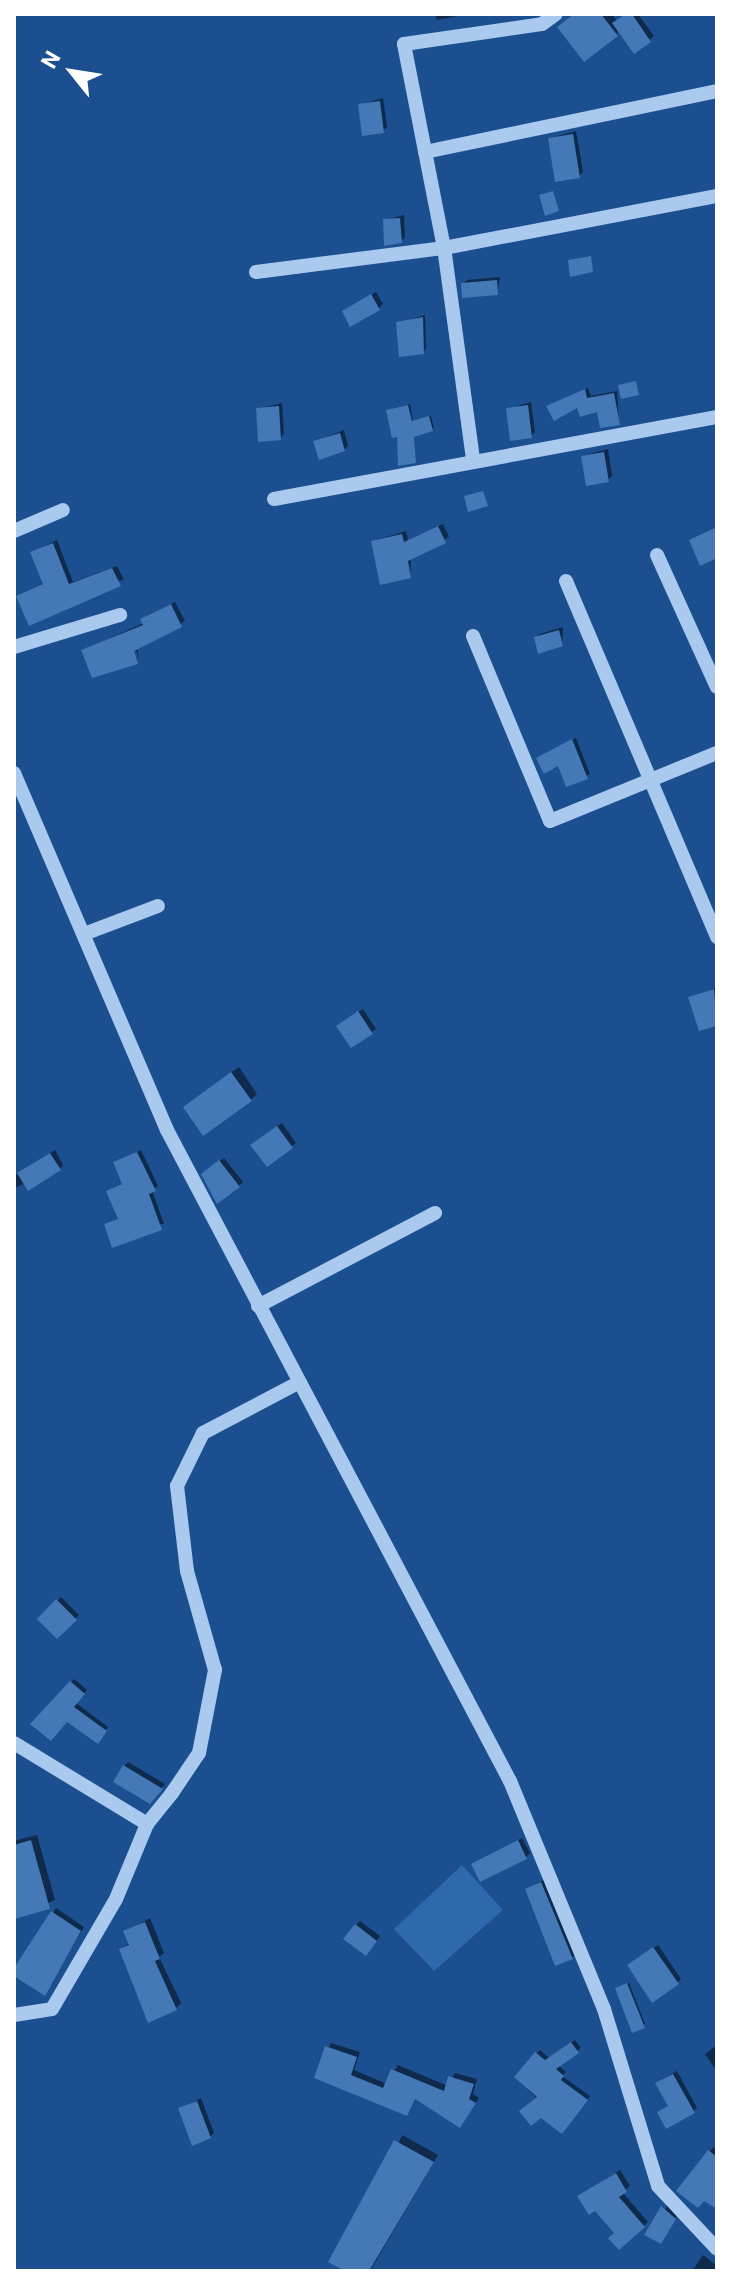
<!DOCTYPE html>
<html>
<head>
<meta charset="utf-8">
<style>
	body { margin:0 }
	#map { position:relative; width:731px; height:2285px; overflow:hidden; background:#1b4f8f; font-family:Roboto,sans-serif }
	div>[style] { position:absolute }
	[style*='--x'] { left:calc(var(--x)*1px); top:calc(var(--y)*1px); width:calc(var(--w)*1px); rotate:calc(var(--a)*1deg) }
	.green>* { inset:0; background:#2e69ad }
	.shadow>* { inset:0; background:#0007 }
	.building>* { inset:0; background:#4478b7 }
	.minor>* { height:14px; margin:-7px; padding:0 7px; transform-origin:7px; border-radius:7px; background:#a9c9ee }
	span { translate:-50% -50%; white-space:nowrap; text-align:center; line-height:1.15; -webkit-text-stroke:8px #1b4f8f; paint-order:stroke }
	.frame { position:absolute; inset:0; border:16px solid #fff; pointer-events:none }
	.north { position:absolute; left:32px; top:32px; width:80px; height:80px; -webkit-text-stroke:6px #1b4f8f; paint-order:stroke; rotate:300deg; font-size:22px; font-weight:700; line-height:32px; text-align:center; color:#fff }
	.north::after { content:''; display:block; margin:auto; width:28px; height:36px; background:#fff; clip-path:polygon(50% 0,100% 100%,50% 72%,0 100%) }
</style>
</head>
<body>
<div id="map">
	<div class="green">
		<i style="clip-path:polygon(462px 1865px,503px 1910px,434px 1971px,394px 1929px)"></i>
	</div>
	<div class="shadow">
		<i style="clip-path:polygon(435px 14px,468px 14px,437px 20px)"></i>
		<i style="clip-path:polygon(575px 14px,612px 14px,617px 21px,638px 14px,654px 36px,634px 51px,620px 30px,616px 34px)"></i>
		<i style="clip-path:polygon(383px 98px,387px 127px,383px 131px,360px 105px)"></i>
		<i style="clip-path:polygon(576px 131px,583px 172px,579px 176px,550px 138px)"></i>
		<i style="clip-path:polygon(404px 215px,405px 237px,401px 241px,385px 220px)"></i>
		<i style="clip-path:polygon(500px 277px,497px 293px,463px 284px,467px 280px)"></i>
		<i style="clip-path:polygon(376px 292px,383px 304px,379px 308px,348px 308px)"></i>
		<i style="clip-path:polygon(425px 315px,426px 349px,423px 352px,398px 323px)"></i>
		<i style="clip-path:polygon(588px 388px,591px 396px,617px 391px,619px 423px,598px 409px,548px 407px)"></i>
		<i style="clip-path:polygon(531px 402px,535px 432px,531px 436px,508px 409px)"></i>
		<i style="clip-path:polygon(282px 403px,284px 434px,280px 438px,258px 409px)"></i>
		<i style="clip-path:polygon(410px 404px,413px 421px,431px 416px,434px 428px,414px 434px,415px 461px,388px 410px)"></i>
		<i style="clip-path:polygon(344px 430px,348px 446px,344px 450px,316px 441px)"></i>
		<i style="clip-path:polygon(608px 449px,612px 476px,608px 480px,583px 456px)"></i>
		<i style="clip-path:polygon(443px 524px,449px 537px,411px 557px,410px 577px,373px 541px,406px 531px,408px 540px)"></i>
		<i style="clip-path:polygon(57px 540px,73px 582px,117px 566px,124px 580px,18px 597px,44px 583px,33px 552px)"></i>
		<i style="clip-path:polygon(175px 602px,185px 621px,137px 647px,139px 660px,133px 641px,83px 650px,144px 623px,146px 616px)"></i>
		<i style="clip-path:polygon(563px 627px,562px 645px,536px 638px,540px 634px)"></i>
		<i style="clip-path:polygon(576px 738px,590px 774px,567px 785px,559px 764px,542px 756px)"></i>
		<i style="clip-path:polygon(717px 987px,717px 1024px,700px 1029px,690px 998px)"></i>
		<i style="clip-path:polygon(363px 1009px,376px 1029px,352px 1046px,343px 1022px)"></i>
		<i style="clip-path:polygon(239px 1067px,257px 1094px,251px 1100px,192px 1101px)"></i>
		<i style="clip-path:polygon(282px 1123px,296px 1143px,292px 1146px,257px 1141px)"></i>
		<i style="clip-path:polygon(55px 1150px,63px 1165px,60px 1169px,14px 1188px,14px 1176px)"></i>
		<i style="clip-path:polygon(141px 1150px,158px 1186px,152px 1190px,164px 1224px,106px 1225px,120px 1218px,108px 1192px,124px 1183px,116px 1163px)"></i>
		<i style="clip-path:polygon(224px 1158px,243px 1182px,239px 1186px,208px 1170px)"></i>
		<i style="clip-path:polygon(61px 1597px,79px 1615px,57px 1636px,40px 1619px)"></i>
		<i style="clip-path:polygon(74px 1679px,87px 1690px,76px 1703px,108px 1727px,97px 1742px,67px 1720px,33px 1724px)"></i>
		<i style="clip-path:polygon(128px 1762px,165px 1784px,154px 1798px,124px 1766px)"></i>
		<i style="clip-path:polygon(37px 1835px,55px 1900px,14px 1917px,14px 1841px)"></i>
		<i style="clip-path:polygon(522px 1838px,530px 1853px,526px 1857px,473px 1864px)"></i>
		<i style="clip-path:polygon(548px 1877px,578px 1951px,572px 1958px,527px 1890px)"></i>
		<i style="clip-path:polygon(56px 1908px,84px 1927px,45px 1994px,14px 1972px)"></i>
		<i style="clip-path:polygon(150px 1918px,164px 1953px,159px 1957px,181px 2003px,176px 2008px,121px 1949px,130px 1943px,126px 1932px)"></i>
		<i style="clip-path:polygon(360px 1921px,380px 1936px,370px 1950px,356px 1925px)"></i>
		<i style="clip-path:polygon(658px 1945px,681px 1979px,677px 1983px,633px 1961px)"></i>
		<i style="clip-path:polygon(629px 1983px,645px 2024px,644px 2026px,618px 1987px)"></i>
		<i style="clip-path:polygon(575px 2040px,581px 2048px,558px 2065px,566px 2072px,562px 2076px,590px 2096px,566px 2128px,516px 2077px,540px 2050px,549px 2058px)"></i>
		<i style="clip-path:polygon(331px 2043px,360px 2052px,354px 2070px,387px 2084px,398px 2065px,448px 2086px,455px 2073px,477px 2079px,473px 2094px,479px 2098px,464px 2121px,416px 2097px,407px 2114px,317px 2076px)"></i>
		<i style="clip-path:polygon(717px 2045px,717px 2070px,716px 2070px,705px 2054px)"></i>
		<i style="clip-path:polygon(677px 2071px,697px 2108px,693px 2111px,670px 2105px,662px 2080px)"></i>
		<i style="clip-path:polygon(201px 2098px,214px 2133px,210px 2137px,180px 2109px)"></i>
		<i style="clip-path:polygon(402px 2135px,438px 2155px,370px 2271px,349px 2271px)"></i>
		<i style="clip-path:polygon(714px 2147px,717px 2149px,717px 2207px,709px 2152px)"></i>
		<i style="clip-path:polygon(620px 2170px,630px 2186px,622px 2192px,648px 2222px,619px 2247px,616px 2233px,584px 2193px)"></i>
		<i style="clip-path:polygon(668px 2205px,678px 2215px,661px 2242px,647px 2234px)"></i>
		<i style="clip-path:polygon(703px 2255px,717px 2266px,717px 2271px,692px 2271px)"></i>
	</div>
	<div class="building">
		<i style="clip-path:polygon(574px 14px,601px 14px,618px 36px,584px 62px,557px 27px)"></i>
		<i style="clip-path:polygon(626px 14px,632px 14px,651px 42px,634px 54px,612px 23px)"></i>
		<i style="clip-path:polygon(380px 101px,384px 133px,362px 136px,358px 104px)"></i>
		<i style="clip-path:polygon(573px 134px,580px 178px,555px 182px,548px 138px)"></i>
		<i style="clip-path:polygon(553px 191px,559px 211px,545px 216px,539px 195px)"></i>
		<i style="clip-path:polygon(400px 218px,402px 243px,384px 246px,383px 219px)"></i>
		<i style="clip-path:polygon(591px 256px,593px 272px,570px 277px,568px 260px)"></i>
		<i style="clip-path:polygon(497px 280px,498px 295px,462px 298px,461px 283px)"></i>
		<i style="clip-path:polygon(371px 294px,380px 310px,350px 327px,342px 311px)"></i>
		<i style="clip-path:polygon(423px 317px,424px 354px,399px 357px,396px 322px)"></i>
		<i style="clip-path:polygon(636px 381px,639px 395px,621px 399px,618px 385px)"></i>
		<i style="clip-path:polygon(585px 389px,587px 398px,614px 393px,620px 425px,600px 428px,597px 412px,580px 417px,577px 408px,554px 421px,546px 406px)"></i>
		<i style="clip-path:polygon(408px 405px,412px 421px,429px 416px,433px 431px,414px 437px,416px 463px,398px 466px,397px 437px,392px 438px,386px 410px)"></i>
		<i style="clip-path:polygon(528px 405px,532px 438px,510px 441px,506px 408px)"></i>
		<i style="clip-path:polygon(279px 406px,281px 440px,258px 442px,256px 408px)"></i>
		<i style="clip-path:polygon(340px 433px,345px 451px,319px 460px,313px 441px)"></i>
		<i style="clip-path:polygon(604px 452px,609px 482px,586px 486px,581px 456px)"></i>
		<i style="clip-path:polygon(483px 491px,488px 506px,468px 512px,464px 496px)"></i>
		<i style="clip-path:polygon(438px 526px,446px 543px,408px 561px,411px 578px,380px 585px,371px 541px,402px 534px,404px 542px)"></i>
		<i style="clip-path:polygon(717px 527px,717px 558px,700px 566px,689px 540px)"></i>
		<i style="clip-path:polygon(53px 543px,69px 584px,112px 568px,121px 586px,29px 626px,16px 596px,43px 584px,30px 552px)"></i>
		<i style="clip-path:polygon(171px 604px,182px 627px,134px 651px,138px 664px,92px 678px,81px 650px,143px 625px,140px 619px)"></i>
		<i style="clip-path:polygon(559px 630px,563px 646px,538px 654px,534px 637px)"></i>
		<i style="clip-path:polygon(572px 739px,588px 779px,566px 787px,558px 766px,544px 774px,536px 758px)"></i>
		<i style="clip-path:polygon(714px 989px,717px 1026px,699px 1031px,688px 997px)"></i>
		<i style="clip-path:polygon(358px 1011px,373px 1034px,351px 1048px,336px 1026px)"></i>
		<i style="clip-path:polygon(231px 1072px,252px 1101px,203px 1136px,183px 1107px)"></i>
		<i style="clip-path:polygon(277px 1126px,293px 1148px,267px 1167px,250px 1145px)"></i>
		<i style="clip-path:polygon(137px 1152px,156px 1191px,149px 1194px,162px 1230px,112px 1248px,104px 1224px,118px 1219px,106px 1191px,122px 1184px,113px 1162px)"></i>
		<i style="clip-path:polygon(50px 1153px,61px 1170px,28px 1191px,17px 1173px)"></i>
		<i style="clip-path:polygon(219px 1160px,240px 1187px,217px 1204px,201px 1174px)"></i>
		<i style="clip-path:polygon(56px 1599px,77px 1620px,57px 1639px,37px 1619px)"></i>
		<i style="clip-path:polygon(70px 1681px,85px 1694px,74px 1707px,107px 1731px,98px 1744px,67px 1722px,51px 1741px,30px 1724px)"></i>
		<i style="clip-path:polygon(123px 1765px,163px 1789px,150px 1804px,113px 1782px)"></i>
		<i style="clip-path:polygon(31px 1840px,50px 1909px,14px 1919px,14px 1845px)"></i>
		<i style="clip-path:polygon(518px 1840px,527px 1859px,480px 1882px,471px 1864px)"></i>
		<i style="clip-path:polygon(541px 1882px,573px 1959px,555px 1966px,525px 1889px)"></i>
		<i style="clip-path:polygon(51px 1911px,81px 1931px,45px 1996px,14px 1976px,14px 1968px)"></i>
		<i style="clip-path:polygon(145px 1922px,160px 1959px,155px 1961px,177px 2010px,148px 2023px,119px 1949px,129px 1945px,123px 1931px)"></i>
		<i style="clip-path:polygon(355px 1924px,377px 1941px,366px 1956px,343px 1939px)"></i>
		<i style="clip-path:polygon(653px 1947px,679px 1984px,652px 2003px,627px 1965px)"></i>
		<i style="clip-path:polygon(627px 1983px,645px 2028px,632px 2033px,615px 1988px)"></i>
		<i style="clip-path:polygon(571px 2042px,579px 2053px,556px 2069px,564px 2076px,561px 2080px,588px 2100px,562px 2134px,541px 2118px,531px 2126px,519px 2111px,537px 2097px,514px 2077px,535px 2052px,545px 2060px)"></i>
		<i style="clip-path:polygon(325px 2046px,357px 2057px,351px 2075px,383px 2088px,391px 2069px,444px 2091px,448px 2076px,474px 2084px,469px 2099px,476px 2103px,460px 2128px,415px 2099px,407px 2116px,314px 2078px)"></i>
		<i style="clip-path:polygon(673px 2074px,695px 2113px,666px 2129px,657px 2112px,668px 2106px,655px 2083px)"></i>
		<i style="clip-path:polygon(197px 2101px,211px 2138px,192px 2146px,178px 2108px)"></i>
		<i style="clip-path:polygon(394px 2140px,434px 2162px,369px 2271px,345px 2271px,328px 2262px)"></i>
		<i style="clip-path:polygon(708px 2150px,717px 2157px,717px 2209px,704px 2201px,698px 2208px,676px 2191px)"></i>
		<i style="clip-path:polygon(616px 2173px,627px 2192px,619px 2197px,645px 2227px,619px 2250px,608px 2238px,614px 2233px,595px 2211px,589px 2215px,577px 2196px)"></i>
		<i style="clip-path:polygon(661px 2206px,676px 2219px,661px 2244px,644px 2235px)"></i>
	</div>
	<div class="minor">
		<i style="--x:425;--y:152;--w:298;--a:-11.8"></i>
		<i style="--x:256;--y:272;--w:190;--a:-7.3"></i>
		<i style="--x:444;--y:248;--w:278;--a:-10.8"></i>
		<i style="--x:473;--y:459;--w:213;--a:-97.8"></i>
		<i style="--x:444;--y:248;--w:208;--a:-101.1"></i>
		<i style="--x:404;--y:44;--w:139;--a:-8.2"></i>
		<i style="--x:542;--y:24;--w:17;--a:-36"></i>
		<i style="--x:274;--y:499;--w:451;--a:-10.5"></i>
		<i style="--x:14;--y:531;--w:53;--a:-23.2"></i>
		<i style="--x:657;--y:555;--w:145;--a:65.6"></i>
		<i style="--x:566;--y:581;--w:387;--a:67"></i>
		<i style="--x:473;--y:636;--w:200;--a:67.4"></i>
		<i style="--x:550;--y:821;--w:180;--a:-22.2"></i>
		<i style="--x:14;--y:647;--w:111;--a:-16.8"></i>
		<i style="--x:14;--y:773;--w:388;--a:66.8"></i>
		<i style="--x:167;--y:1130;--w:736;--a:62.22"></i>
		<i style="--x:510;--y:1781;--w:247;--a:67.6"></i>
		<i style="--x:604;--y:2009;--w:185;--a:73"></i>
		<i style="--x:658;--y:2186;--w:86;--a:46.9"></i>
		<i style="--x:84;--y:934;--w:79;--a:-20.7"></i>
		<i style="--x:258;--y:1306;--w:200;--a:-27.7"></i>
		<i style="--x:14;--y:1743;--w:156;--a:31.3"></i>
		<i style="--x:147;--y:1824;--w:40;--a:-51"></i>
		<i style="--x:172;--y:1793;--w:48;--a:-56"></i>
		<i style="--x:199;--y:1753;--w:85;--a:-79.1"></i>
		<i style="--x:215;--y:1670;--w:103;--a:-105.8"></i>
		<i style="--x:187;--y:1571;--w:86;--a:-96.7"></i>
		<i style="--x:177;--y:1486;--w:59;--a:-63.9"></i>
		<i style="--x:203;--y:1433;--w:107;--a:-27.8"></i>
		<i style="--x:14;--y:2015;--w:38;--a:-9"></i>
		<i style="--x:52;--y:2009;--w:127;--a:-59.8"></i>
		<i style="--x:116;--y:1899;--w:81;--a:-67.5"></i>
	</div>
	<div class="frame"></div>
	<div class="north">N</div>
</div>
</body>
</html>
